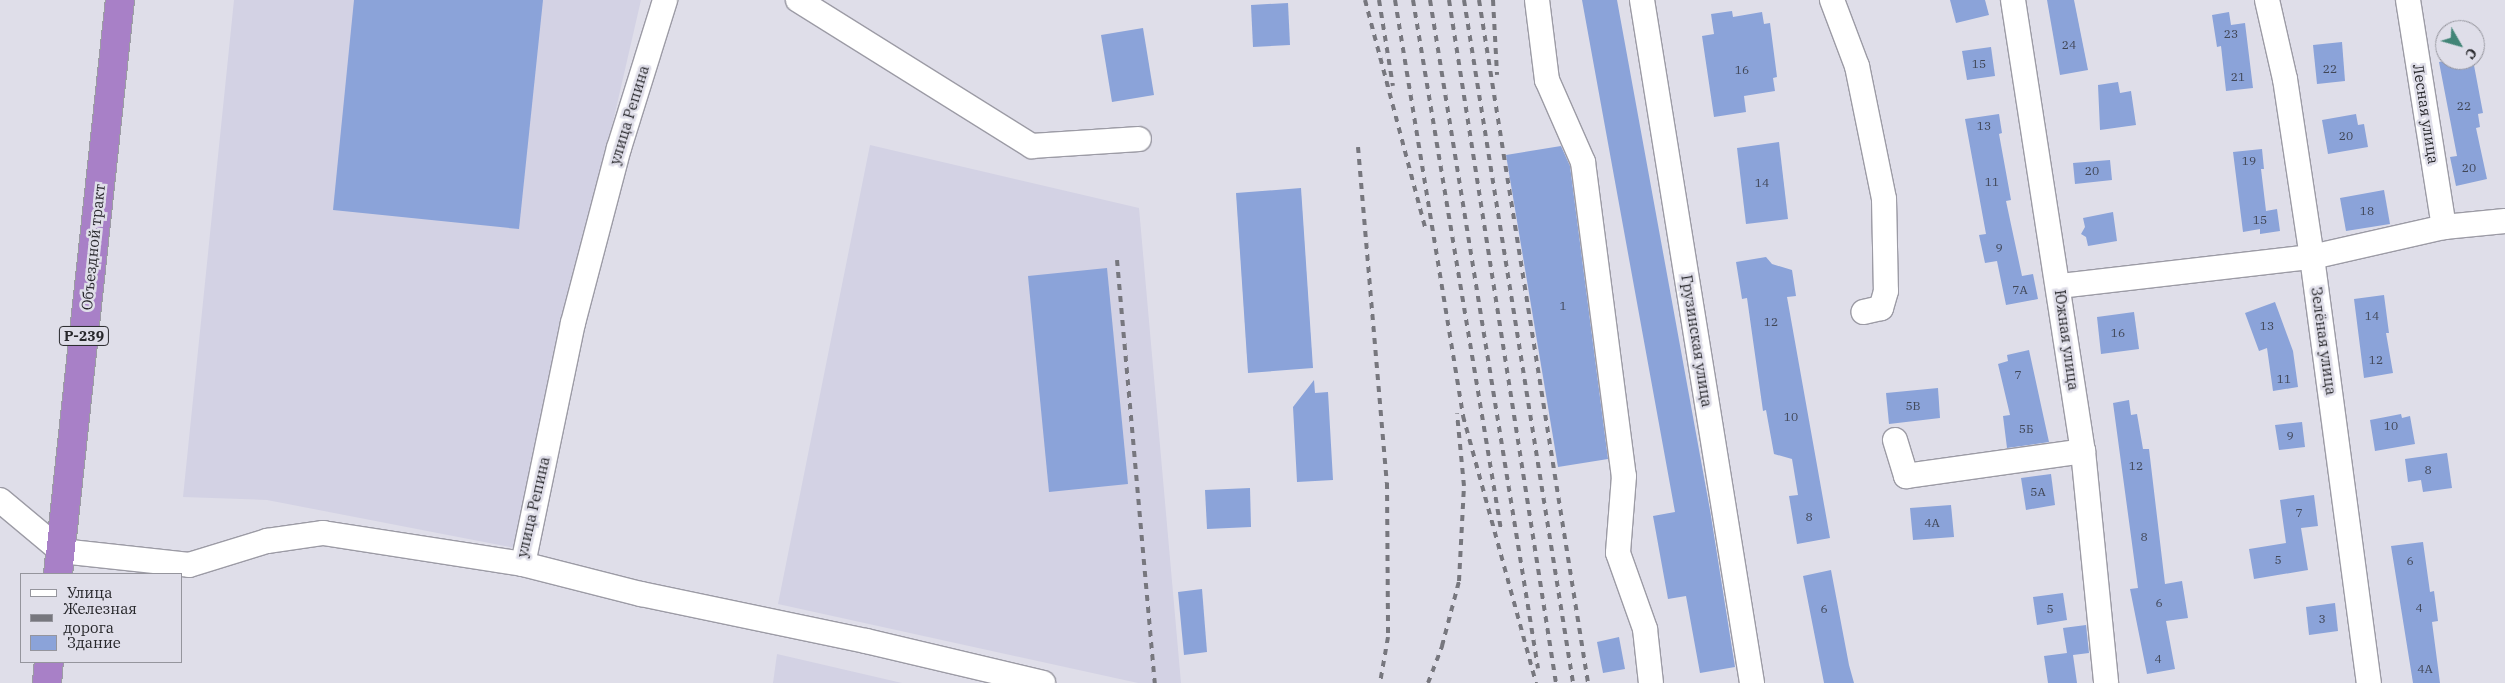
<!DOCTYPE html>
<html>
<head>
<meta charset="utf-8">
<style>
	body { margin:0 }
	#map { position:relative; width:2505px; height:683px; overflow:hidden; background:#dfdee9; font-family:"IBM Plex Serif",serif }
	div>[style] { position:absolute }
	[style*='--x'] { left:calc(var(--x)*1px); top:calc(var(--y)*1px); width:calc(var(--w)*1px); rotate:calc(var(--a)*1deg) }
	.built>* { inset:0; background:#d3d2e4 }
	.building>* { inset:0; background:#8ba3d9 }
	.roads { filter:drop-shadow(1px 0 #9c9ba5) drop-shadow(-1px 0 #9c9ba5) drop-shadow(0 1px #9c9ba5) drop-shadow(0 -1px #9c9ba5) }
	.minor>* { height:24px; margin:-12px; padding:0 12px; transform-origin:12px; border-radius:12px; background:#fff }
	.highway>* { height:28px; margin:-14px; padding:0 14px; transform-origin:14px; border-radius:14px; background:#a880c7 }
	.rail>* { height:4px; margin-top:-2px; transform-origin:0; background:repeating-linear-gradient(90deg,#77777e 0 6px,transparent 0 12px) }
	span { translate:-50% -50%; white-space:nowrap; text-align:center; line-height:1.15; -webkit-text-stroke:5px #dfdee9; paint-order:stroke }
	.number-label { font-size:12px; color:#404656 }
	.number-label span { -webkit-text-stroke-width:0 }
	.shield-label span { padding:1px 4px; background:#dfdee9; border:1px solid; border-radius:4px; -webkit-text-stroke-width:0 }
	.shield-label { font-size:14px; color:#27272b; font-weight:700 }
	.street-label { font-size:15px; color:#27272b }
	.legend { position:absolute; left:20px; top:573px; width:162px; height:90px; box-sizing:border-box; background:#dfdee9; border:1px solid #95959d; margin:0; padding:6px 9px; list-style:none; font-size:15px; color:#27272b }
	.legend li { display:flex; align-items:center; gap:10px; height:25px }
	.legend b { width:25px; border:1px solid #95959d }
	.north { position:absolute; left:2435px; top:20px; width:50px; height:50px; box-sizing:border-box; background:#dfdee9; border:1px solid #95959d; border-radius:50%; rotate:128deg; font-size:14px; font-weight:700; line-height:20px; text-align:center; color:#27272b }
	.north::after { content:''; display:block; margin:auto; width:18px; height:22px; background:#428577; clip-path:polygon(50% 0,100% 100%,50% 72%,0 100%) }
</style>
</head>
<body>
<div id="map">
	<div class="built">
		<i style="clip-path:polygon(234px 0,641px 0,515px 548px,267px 500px,183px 497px)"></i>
		<i style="clip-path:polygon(870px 145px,1139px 208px,1181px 683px,1138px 683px,778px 604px)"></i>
		<i style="clip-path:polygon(777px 654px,902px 683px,773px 683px)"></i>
	</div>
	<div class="building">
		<i style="clip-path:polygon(354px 0,543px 0,519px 229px,333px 210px)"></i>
		<i style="clip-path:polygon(1582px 0,1617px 0,1710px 510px,1735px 667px,1700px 673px,1686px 596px,1668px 599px,1653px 516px,1675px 512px)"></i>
		<i style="clip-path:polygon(1950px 0,1985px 0,1989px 15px,1956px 23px)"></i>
		<i style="clip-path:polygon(2047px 0,2074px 0,2088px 70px,2060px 75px)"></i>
		<i style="clip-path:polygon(1288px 3px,1290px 45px,1253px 47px,1251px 5px)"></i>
		<i style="clip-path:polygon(1732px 11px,1733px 17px,1762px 12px,1764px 24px,1770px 23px,1777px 77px,1773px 78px,1775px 91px,1744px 96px,1746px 112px,1714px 117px,1702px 36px,1714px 34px,1711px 14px)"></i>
		<i style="clip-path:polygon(2229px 12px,2231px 25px,2245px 23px,2253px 88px,2226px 91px,2221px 46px,2217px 47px,2212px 15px)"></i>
		<i style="clip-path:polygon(1143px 28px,1154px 95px,1112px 102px,1101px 35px)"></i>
		<i style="clip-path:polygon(2342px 42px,2345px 81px,2317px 84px,2313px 45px)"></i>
		<i style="clip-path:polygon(1991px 47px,1995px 76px,1967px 80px,1962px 51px)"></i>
		<i style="clip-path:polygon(2452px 60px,2473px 60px,2483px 113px,2478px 114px,2480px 127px,2476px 128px,2487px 179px,2456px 186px,2450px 157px,2457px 156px,2439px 62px)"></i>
		<i style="clip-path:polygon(2118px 82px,2120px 93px,2131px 91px,2136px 125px,2100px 130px,2098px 85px)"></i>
		<i style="clip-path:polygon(1999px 114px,2002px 133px,1999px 134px,2011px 200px,2006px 201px,2022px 276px,2033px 274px,2038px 299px,2006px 305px,1997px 261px,1985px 263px,1979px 235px,1986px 234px,1965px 119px)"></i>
		<i style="clip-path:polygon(2356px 114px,2358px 125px,2364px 124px,2368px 147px,2328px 154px,2322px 120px)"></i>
		<i style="clip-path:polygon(1779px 142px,1788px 219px,1746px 224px,1737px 148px)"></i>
		<i style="clip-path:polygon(1561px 146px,1570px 166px,1608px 459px,1558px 467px,1506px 155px)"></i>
		<i style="clip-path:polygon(2262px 149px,2264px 169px,2261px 169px,2266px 211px,2277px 209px,2280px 231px,2260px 234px,2260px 229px,2243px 232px,2233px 152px)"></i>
		<i style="clip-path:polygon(2110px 160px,2112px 180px,2075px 184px,2073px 163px)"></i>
		<i style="clip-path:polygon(1301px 188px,1313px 368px,1248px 373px,1236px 193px)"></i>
		<i style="clip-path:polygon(2384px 190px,2390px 224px,2346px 231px,2340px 198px)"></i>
		<i style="clip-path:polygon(2113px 212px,2117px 241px,2088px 246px,2086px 237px,2081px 234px,2085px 227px,2083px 218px)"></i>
		<i style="clip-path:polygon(1766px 257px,1772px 264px,1792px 270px,1796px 296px,1787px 297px,1830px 538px,1797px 544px,1789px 496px,1798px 495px,1792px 459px,1774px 454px,1766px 410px,1763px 411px,1747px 298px,1742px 299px,1736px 262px)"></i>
		<i style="clip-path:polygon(1107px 268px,1128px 484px,1049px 492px,1028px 276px)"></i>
		<i style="clip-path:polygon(2384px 295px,2389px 333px,2386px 333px,2393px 373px,2364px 378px,2354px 299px)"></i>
		<i style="clip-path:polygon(2275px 302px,2293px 351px,2298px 387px,2273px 391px,2267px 348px,2259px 351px,2245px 313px)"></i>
		<i style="clip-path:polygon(2134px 312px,2139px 349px,2101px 354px,2097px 317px)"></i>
		<i style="clip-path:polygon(2029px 350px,2049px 442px,2007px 448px,2003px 416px,2010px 415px,1998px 364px,2008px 361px,2007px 355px)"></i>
		<i style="clip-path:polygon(1314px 380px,1315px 393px,1328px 392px,1333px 480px,1297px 482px,1293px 407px)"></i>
		<i style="clip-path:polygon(1938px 388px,1940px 418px,1889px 424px,1886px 393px)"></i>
		<i style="clip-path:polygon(2129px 400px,2131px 415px,2137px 414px,2143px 449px,2149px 449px,2165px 584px,2182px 581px,2188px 618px,2166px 621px,2175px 669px,2147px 674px,2130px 589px,2138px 588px,2113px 403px)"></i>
		<i style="clip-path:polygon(2401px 414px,2402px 418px,2410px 416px,2415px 444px,2375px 451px,2370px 420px)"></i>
		<i style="clip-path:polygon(2302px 422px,2305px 447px,2279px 450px,2275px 425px)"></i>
		<i style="clip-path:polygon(2447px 453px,2452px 488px,2423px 492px,2421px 480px,2408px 482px,2405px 459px)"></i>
		<i style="clip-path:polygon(2051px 474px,2055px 505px,2026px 510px,2021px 478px)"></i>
		<i style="clip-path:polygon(1250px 488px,1251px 527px,1207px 529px,1205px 490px)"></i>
		<i style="clip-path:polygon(2314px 495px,2318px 526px,2301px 528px,2308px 570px,2254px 579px,2249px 549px,2286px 543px,2280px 500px)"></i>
		<i style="clip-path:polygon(1951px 505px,1954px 537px,1913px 540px,1910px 508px)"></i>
		<i style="clip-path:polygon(2423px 542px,2430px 592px,2434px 591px,2438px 621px,2432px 622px,2440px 683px,2413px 683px,2391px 546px)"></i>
		<i style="clip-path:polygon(1831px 570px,1849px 665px,1854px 683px,1824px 683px,1803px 576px)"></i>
		<i style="clip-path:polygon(1202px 589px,1207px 652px,1184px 655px,1178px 592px)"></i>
		<i style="clip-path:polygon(2063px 593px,2067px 620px,2037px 625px,2033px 597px)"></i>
		<i style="clip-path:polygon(2335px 603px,2338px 631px,2309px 635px,2306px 607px)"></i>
		<i style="clip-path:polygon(2086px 625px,2089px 653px,2073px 655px,2077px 683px,2048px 683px,2044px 656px,2067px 653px,2063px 628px)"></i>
		<i style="clip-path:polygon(1619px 637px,1625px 669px,1603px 673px,1597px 642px)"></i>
	</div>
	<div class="roads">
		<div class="minor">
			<i style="--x:798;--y:0;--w:276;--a:32"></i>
			<i style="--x:1032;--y:146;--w:107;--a:-3.7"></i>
			<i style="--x:1537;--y:0;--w:81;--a:82.9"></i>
			<i style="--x:1547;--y:80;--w:90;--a:66.3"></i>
			<i style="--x:1583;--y:162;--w:317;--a:82.6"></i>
			<i style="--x:1624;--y:476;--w:77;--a:94.5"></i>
			<i style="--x:1618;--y:553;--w:81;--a:70.4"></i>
			<i style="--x:1645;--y:629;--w:54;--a:83.7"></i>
			<i style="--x:1642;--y:0;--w:692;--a:80.85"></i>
			<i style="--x:1832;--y:0;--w:71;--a:69.3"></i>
			<i style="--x:1857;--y:66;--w:136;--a:78.5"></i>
			<i style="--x:1884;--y:199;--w:92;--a:88.8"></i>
			<i style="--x:1886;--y:291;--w:18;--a:106"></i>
			<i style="--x:1881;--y:308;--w:18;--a:167"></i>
			<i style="--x:2013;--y:0;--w:456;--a:81.2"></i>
			<i style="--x:2083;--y:451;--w:233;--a:84.3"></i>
			<i style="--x:2267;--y:0;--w:81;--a:77.2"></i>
			<i style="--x:2285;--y:79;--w:180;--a:81.4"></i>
			<i style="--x:2312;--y:257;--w:430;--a:82.4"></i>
			<i style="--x:2408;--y:0;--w:230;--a:81"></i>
			<i style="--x:2060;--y:286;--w:254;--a:-6.6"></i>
			<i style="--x:2312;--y:257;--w:135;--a:-12.8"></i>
			<i style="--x:2444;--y:227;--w:61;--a:-5.6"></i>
			<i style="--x:1895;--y:440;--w:38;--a:73"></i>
			<i style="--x:1906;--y:476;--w:179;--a:-8"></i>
			<i style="--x:0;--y:500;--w:80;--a:39.9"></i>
			<i style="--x:61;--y:551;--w:129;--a:6.2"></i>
			<i style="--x:189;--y:565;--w:82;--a:-17.1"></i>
			<i style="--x:267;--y:541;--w:57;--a:-8.1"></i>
			<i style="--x:323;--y:533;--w:202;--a:8.8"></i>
			<i style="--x:523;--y:564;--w:246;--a:-78.3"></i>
			<i style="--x:573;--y:323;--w:181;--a:-75.3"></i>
			<i style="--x:619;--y:148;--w:155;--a:-72.7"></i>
			<i style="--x:523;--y:564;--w:122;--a:14.3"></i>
			<i style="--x:641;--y:594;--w:230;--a:11.8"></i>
			<i style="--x:866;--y:641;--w:182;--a:13.3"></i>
		</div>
		<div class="highway">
			<i style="--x:58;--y:574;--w:577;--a:-83.84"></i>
			<i style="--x:47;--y:683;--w:21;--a:-85"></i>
		</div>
	</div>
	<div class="rail">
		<i style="--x:1365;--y:0;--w:235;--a:75.2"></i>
		<i style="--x:1379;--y:0;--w:87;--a:80.8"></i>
		<i style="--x:1395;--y:0;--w:422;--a:80.7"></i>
		<i style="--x:1463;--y:416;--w:277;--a:74.7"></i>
		<i style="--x:1413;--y:0;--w:537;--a:80.57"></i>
		<i style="--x:1430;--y:0;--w:677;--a:80.82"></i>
		<i style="--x:1449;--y:0;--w:691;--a:81.1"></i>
		<i style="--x:1464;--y:0;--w:692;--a:80.93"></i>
		<i style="--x:1479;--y:0;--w:692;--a:80.93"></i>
		<i style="--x:1493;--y:0;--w:75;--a:86.9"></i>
		<i style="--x:1358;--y:147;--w:337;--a:85.1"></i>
		<i style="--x:1387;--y:483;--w:154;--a:89.6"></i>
		<i style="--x:1388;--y:637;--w:47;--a:99.9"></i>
		<i style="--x:1117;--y:260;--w:425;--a:84.9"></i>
		<i style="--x:1428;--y:683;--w:40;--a:-69"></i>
		<i style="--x:1442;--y:646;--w:67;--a:-75.3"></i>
		<i style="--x:1459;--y:581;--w:95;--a:-87"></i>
		<i style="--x:1464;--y:486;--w:73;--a:-95.5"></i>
	</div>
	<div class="number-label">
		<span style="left:2231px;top:34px">23</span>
		<span style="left:2069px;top:45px">24</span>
		<span style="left:1979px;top:64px">15</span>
		<span style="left:2330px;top:69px">22</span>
		<span style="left:1742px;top:70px">16</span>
		<span style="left:2238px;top:77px">21</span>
		<span style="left:2464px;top:106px">22</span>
		<span style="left:1984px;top:126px">13</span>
		<span style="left:2346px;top:136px">20</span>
		<span style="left:2249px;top:161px">19</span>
		<span style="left:2469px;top:168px">20</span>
		<span style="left:2092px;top:171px">20</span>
		<span style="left:1992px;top:182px">11</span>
		<span style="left:1762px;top:183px">14</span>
		<span style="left:2367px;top:211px">18</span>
		<span style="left:2260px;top:220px">15</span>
		<span style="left:1999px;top:248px">9</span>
		<span style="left:2020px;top:290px">7А</span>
		<span style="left:1563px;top:306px">1</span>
		<span style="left:2372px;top:316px">14</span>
		<span style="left:1771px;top:322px">12</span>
		<span style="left:2267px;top:326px">13</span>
		<span style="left:2118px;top:333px">16</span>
		<span style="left:2376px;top:360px">12</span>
		<span style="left:2018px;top:375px">7</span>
		<span style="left:2284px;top:379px">11</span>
		<span style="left:1913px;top:406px">5В</span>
		<span style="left:1791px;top:417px">10</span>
		<span style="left:2391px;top:426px">10</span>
		<span style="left:2026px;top:429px">5Б</span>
		<span style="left:2290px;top:436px">9</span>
		<span style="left:2136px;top:466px">12</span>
		<span style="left:2428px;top:470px">8</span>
		<span style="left:2038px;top:492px">5А</span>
		<span style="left:2299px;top:513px">7</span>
		<span style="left:1809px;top:517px">8</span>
		<span style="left:1932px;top:523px">4А</span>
		<span style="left:2144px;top:537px">8</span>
		<span style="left:2278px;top:560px">5</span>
		<span style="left:2410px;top:561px">6</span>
		<span style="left:2159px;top:603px">6</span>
		<span style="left:2419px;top:608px">4</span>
		<span style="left:1824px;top:609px">6</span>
		<span style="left:2050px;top:609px">5</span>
		<span style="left:2322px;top:619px">3</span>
		<span style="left:2158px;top:659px">4</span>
		<span style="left:2425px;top:669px">4А</span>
	</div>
	<div class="shield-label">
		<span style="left:84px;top:336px">Р-239</span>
	</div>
	<div class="street-label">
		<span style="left:2426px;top:114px;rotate:81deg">Лесная улица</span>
		<span style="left:629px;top:115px;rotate:-73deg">улица Репина</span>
		<span style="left:93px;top:247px;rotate:-84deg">Объездной тракт</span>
		<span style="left:2067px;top:340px;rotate:82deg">Южная улица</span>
		<span style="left:1697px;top:341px;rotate:81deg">Грузинская улица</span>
		<span style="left:2324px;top:341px;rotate:82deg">Зелёная улица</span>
		<span style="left:533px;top:507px;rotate:-77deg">улица Репина</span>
	</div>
	<ul class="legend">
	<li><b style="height:6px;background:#fff"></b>Улица</li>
	<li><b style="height:6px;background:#77777e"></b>Железная дорога</li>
	<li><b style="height:14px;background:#8ba3d9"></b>Здание</li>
	</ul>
	<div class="north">С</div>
</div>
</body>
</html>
